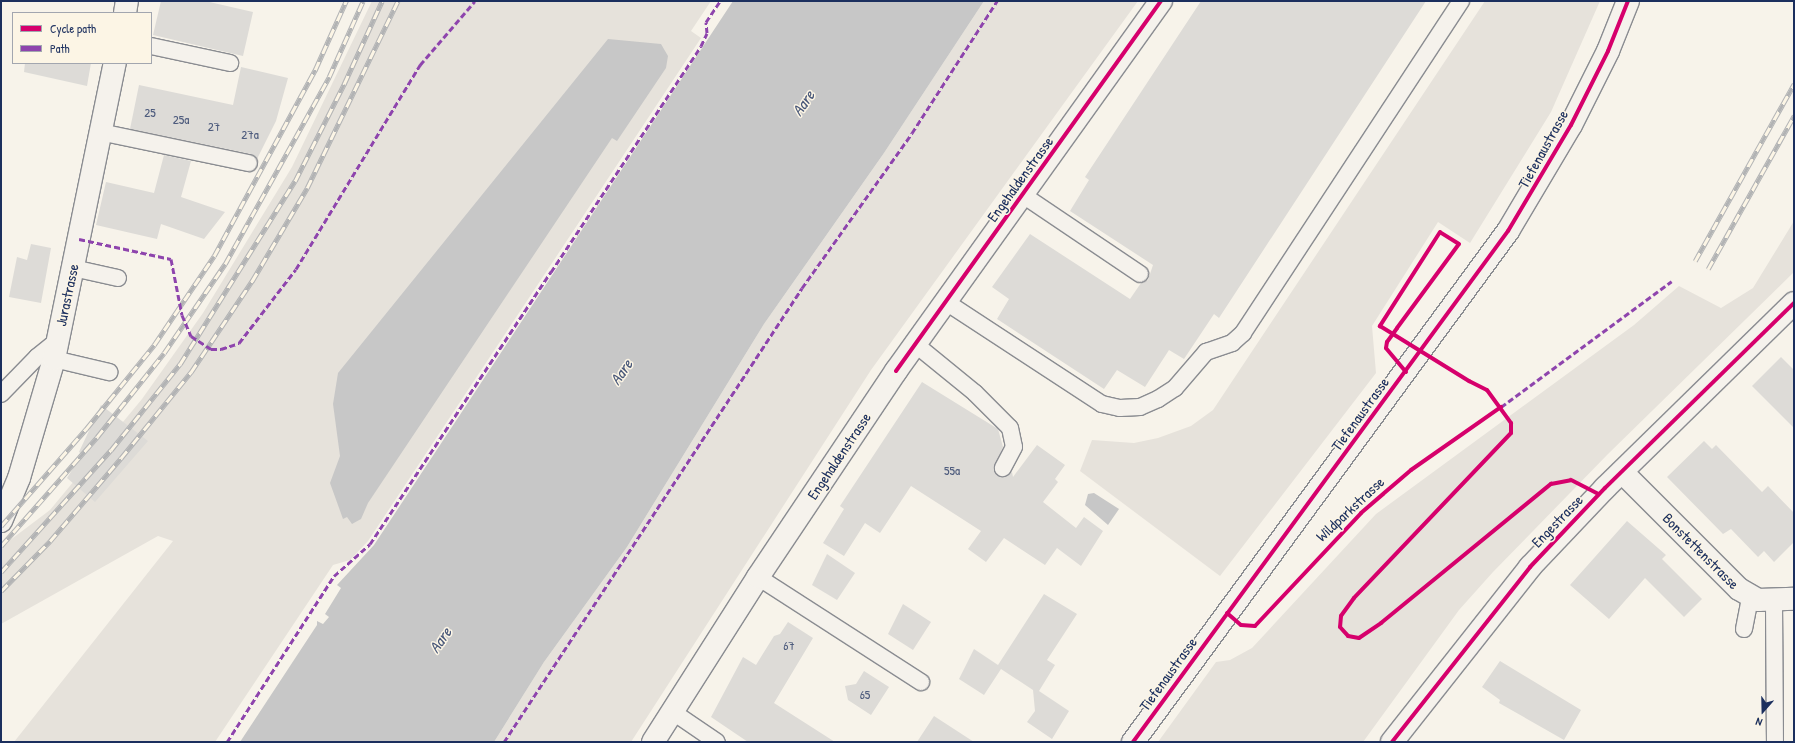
<!DOCTYPE html>
<html>
<head>
<meta charset="utf-8">
<style>
	body { margin:0 }
	#map { position:relative; width:1795px; height:743px; overflow:hidden; background:#f7f3ea; font-family:"Patrick Hand",sans-serif }
	div>[style] { position:absolute }
	[style*='--x'] { left:calc(var(--x)*1px); top:calc(var(--y)*1px); width:calc(var(--w)*1px); rotate:calc(var(--a)*1deg) }
	.green>* { inset:0; background:#e6e2db }
	.water>* { inset:0; background:#c7c7c7 }
	.building>* { inset:0; background:#dddbd7 }
	.roads { filter:drop-shadow(1px 0 #8a8c91) drop-shadow(-1px 0 #8a8c91) drop-shadow(0 1px #8a8c91) drop-shadow(0 -1px #8a8c91) }
	.service>* { height:16px; margin:-8px; padding:0 8px; transform-origin:8px; border-radius:8px; background:#f5f2ec }
	.minor>* { height:22px; margin:-11px; padding:0 11px; transform-origin:11px; border-radius:11px; background:#f5f2ec }
	.tertiary>* { height:22px; margin:-11px; padding:0 11px; transform-origin:11px; border-radius:11px; background:#f5f2ec }
	.primary>* { height:22px; margin:-11px; padding:0 11px; transform-origin:11px; border-radius:11px; background:#f5f2ec }
	.rail>* { height:4.5px; margin-top:-2.25px; transform-origin:0; background:repeating-linear-gradient(90deg,#fcf5e5 0 9px,#b2b3b4 0 18px); box-sizing:border-box; border-block:1px solid #b2b3b4 }
	.quiet>* { height:3px; margin-top:-1.5px; transform-origin:0; background:repeating-linear-gradient(90deg,#8e44ad 0 6px,transparent 0 9px) }
	.cycleway>* { height:4px; margin:-2px; padding:0 2px; transform-origin:2px; border-radius:2px; background:#d6006c }
	span { translate:-50% -50%; white-space:nowrap; text-align:center; line-height:1.15; -webkit-text-stroke:3px #fcf5e5; paint-order:stroke }
	.number-label { font-size:13px; color:#4c5a7c }
	.number-label span { -webkit-text-stroke-width:0 }
	.street-label { font-size:15px; color:#1b2f5e }
	.water-label { font-size:16px; color:#485779; font-style:italic }
	.frame { position:absolute; inset:0; border:2px solid #1b2f5e; pointer-events:none }
	.legend { position:absolute; left:12px; top:12px; width:140px; height:52px; box-sizing:border-box; background:#fcf5e5; border:1px solid #a2a6af; margin:0; padding:5px 7px; list-style:none; font-size:12px; color:#1b2f5e }
	.legend li { display:flex; align-items:center; gap:8px; height:20px }
	.legend b { width:20px; border:1px solid #a2a6af }
	.north { position:absolute; left:1743px; top:691px; width:40px; height:40px; -webkit-text-stroke:3px #fcf5e5; paint-order:stroke; rotate:200deg; font-size:11px; font-weight:700; line-height:16px; text-align:center; color:#1b2f5e }
	.north::after { content:''; display:block; margin:auto; width:14px; height:18px; background:#1b2f5e; clip-path:polygon(50% 0,100% 100%,50% 72%,0 100%) }
</style>
</head>
<body>
<div id="map">
	<div class="green">
		<i style="clip-path:polygon(372px 1px,711px 1px,691px 31px,701px 38px,368px 541px,350px 560px,333px 565px,215px 742px,14px 742px,173px 541px,158px 536px,1px 624px,1px 547px,50px 510px,142px 399px,203px 313px,292px 167px)"></i>
		<i style="clip-path:polygon(984px 1px,1138px 1px,871px 370px,631px 742px,494px 742px,544px 662px,627px 547px,764px 324px,884px 153px)"></i>
		<i style="clip-path:polygon(1485px 1px,1600px 1px,1551px 112px,1470px 243px,1438px 222px,1372px 326px,1376px 373px,1220px 576px,1080px 471px,1092px 440px,1134px 443px,1158px 438px,1191px 426px,1213px 410px)"></i>
		<i style="clip-path:polygon(1794px 221px,1794px 272px,1608px 454px,1493px 572px,1459px 610px,1363px 742px,1158px 742px,1216px 662px,1230px 660px,1252px 648px,1376px 514px,1634px 325px,1679px 286px,1721px 308px,1753px 288px)"></i>
	</div>
	<div class="water">
		<i style="clip-path:polygon(733px 1px,984px 1px,884px 153px,764px 324px,627px 547px,544px 662px,494px 742px,240px 742px,317px 625px,317px 621px,323px 624px,329px 617px,325px 614px,341px 588px,337px 585px,374px 545px)"></i>
		<i style="clip-path:polygon(608px 39px,661px 44px,668px 56px,666px 68px,617px 141px,612px 138px,368px 503px,361px 519px,352px 524px,347px 517px,343px 519px,330px 483px,340px 456px,333px 404px,338px 373px)"></i>
		<i style="clip-path:polygon(1094px 493px,1119px 509px,1108px 525px,1085px 505px,1088px 494px)"></i>
	</div>
	<div class="building">
		<i style="clip-path:polygon(161px 1px,205px 1px,253px 12px,243px 56px,153px 35px)"></i>
		<i style="clip-path:polygon(1201px 1px,1426px 1px,1219px 318px,1214px 314px,1184px 359px,1169px 350px,1145px 387px,1117px 370px,1104px 389px,997px 319px,1009px 299px,992px 287px,1030px 234px,1130px 299px,1141px 283px,1148px 280px,1153px 265px,1070px 211px,1089px 180px,1085px 177px)"></i>
		<i style="clip-path:polygon(25px 63px,91px 63px,87px 86px,24px 72px)"></i>
		<i style="clip-path:polygon(241px 67px,288px 78px,276px 121px,257px 159px,251px 154px,130px 129px,139px 85px,233px 105px)"></i>
		<i style="clip-path:polygon(164px 155px,191px 161px,181px 197px,225px 212px,204px 239px,161px 224px,157px 239px,96px 225px,106px 182px,154px 193px)"></i>
		<i style="clip-path:polygon(31px 244px,51px 248px,41px 303px,9px 297px,17px 257px,27px 260px)"></i>
		<i style="clip-path:polygon(1781px 357px,1794px 370px,1794px 428px,1752px 386px)"></i>
		<i style="clip-path:polygon(922px 382px,998px 429px,1003px 447px,994px 468px,998px 476px,1004px 477px,1012px 472px,1013px 477px,1037px 445px,1065px 465px,1055px 479px,1058px 482px,1043px 502px,1076px 528px,1084px 517px,1103px 531px,1081px 566px,1057px 548px,1045px 565px,1004px 538px,986px 562px,968px 549px,981px 531px,911px 486px,880px 533px,865px 523px,844px 556px,823px 543px,844px 509px,840px 506px)"></i>
		<i style="clip-path:polygon(101px 405px,148px 441px,95px 502px,67px 478px,82px 454px,79px 452px)"></i>
		<i style="clip-path:polygon(1704px 441px,1712px 449px,1716px 445px,1762px 492px,1768px 486px,1794px 513px,1794px 542px,1774px 562px,1764px 551px,1758px 557px,1731px 529px,1723px 534px,1667px 477px)"></i>
		<i style="clip-path:polygon(1627px 521px,1666px 555px,1662px 559px,1702px 599px,1684px 617px,1645px 578px,1609px 619px,1570px 585px)"></i>
		<i style="clip-path:polygon(827px 554px,855px 573px,837px 600px,812px 585px)"></i>
		<i style="clip-path:polygon(1044px 594px,1077px 614px,1047px 660px,1055px 665px,1039px 691px,1069px 711px,1052px 739px,1027px 722px,1035px 711px,1033px 690px,1001px 669px,984px 695px,959px 679px,974px 649px,998px 665px)"></i>
		<i style="clip-path:polygon(903px 604px,931px 622px,913px 650px,888px 634px)"></i>
		<i style="clip-path:polygon(788px 622px,813px 638px,774px 703px,835px 742px,748px 742px,711px 717px,743px 657px,756px 665px,774px 636px,780px 634px)"></i>
		<i style="clip-path:polygon(1500px 661px,1581px 710px,1564px 740px,1499px 703px,1500px 700px,1482px 687px)"></i>
		<i style="clip-path:polygon(864px 671px,889px 687px,871px 715px,848px 700px,845px 686px,856px 684px)"></i>
		<i style="clip-path:polygon(934px 716px,974px 742px,917px 742px)"></i>
	</div>
	<div class="roads">
		<div class="service">
			<i style="--x:151;--y:46;--w:81;--a:12.1"></i>
			<i style="--x:100;--y:132;--w:152;--a:11.8"></i>
			<i style="--x:1023;--y:195;--w:141;--a:34"></i>
			<i style="--x:73;--y:268;--w:46;--a:12.5"></i>
			<i style="--x:946;--y:302;--w:186;--a:33.2"></i>
			<i style="--x:1102;--y:404;--w:18;--a:13"></i>
			<i style="--x:1120;--y:408;--w:20;--a:-3"></i>
			<i style="--x:1140;--y:407;--w:20;--a:-24"></i>
			<i style="--x:1158;--y:399;--w:20;--a:-33"></i>
			<i style="--x:1175;--y:388;--w:48;--a:-49.3"></i>
			<i style="--x:1206;--y:352;--w:28;--a:-19"></i>
			<i style="--x:1232;--y:343;--w:15;--a:-42"></i>
			<i style="--x:1243;--y:333;--w:397;--a:-56.7"></i>
			<i style="--x:915;--y:344;--w:77;--a:39.2"></i>
			<i style="--x:975;--y:393;--w:49;--a:45"></i>
			<i style="--x:1010;--y:428;--w:19;--a:78"></i>
			<i style="--x:1014;--y:447;--w:24;--a:118"></i>
			<i style="--x:54;--y:359;--w:57;--a:13.3"></i>
			<i style="--x:1;--y:394;--w:52;--a:-45.8"></i>
			<i style="--x:37;--y:357;--w:26;--a:-39"></i>
			<i style="--x:758;--y:577;--w:194;--a:32.8"></i>
			<i style="--x:1774;--y:602;--w:140;--a:89.6"></i>
			<i style="--x:1744;--y:629;--w:33;--a:-79"></i>
			<i style="--x:673;--y:712;--w:53;--a:34.3"></i>
		</div>
		<div class="minor">
			<i style="--x:125;--y:13;--w:12;--a:-81"></i>
			<i style="--x:1622;--y:472;--w:165;--a:45"></i>
			<i style="--x:1739;--y:589;--w:22;--a:30"></i>
			<i style="--x:1758;--y:600;--w:36;--a:-2"></i>
			<i style="--x:1;--y:521;--w:47;--a:-67.3"></i>
			<i style="--x:19;--y:478;--w:124;--a:-73.6"></i>
			<i style="--x:54;--y:359;--w:302;--a:-78.4"></i>
			<i style="--x:653;--y:742;--w:196;--a:-57.5"></i>
			<i style="--x:758;--y:577;--w:248;--a:-56.2"></i>
			<i style="--x:896;--y:371;--w:455;--a:-54.4"></i>
		</div>
		<div class="tertiary">
			<i style="--x:1392;--y:742;--w:223;--a:-51.7"></i>
			<i style="--x:1530;--y:567;--w:109;--a:-46.5"></i>
			<i style="--x:1605;--y:488;--w:264;--a:-44.4"></i>
		</div>
		<div class="primary">
			<i style="--x:1133;--y:742;--w:634;--a:-53.73"></i>
			<i style="--x:1508;--y:231;--w:123;--a:-59.3"></i>
			<i style="--x:1571;--y:125;--w:83;--a:-63.4"></i>
			<i style="--x:1608;--y:51;--w:54;--a:-68.2"></i>
		</div>
	</div>
	<div class="rail">
		<i style="--x:1695;--y:261;--w:203;--a:-60.8"></i>
		<i style="--x:1708;--y:269;--w:176;--a:-60.7"></i>
		<i style="--x:1;--y:526;--w:129;--a:-48.8"></i>
		<i style="--x:86;--y:429;--w:108;--a:-51"></i>
		<i style="--x:154;--y:345;--w:107;--a:-56"></i>
		<i style="--x:214;--y:256;--w:212;--a:-61.5"></i>
		<i style="--x:315;--y:70;--w:76;--a:-65.8"></i>
		<i style="--x:1;--y:546;--w:145;--a:-48.6"></i>
		<i style="--x:97;--y:437;--w:107;--a:-51.4"></i>
		<i style="--x:164;--y:353;--w:108;--a:-55.6"></i>
		<i style="--x:225;--y:264;--w:214;--a:-60.9"></i>
		<i style="--x:329;--y:77;--w:83;--a:-65.9"></i>
		<i style="--x:1;--y:572;--w:164;--a:-48"></i>
		<i style="--x:111;--y:450;--w:110;--a:-51.3"></i>
		<i style="--x:180;--y:364;--w:216;--a:-57.9"></i>
		<i style="--x:295;--y:181;--w:109;--a:-63.2"></i>
		<i style="--x:344;--y:84;--w:91;--a:-65.4"></i>
		<i style="--x:1;--y:591;--w:70;--a:-45.6"></i>
		<i style="--x:50;--y:541;--w:109;--a:-49.5"></i>
		<i style="--x:121;--y:458;--w:111;--a:-50.9"></i>
		<i style="--x:191;--y:372;--w:110;--a:-56.2"></i>
		<i style="--x:252;--y:281;--w:108;--a:-59.4"></i>
		<i style="--x:307;--y:188;--w:208;--a:-64.1"></i>
	</div>
	<div class="quiet">
		<i style="--x:79;--y:239;--w:94;--a:12.3"></i>
		<i style="--x:171;--y:259;--w:57;--a:78.9"></i>
		<i style="--x:182;--y:315;--w:23;--a:67"></i>
		<i style="--x:191;--y:336;--w:24;--a:33"></i>
		<i style="--x:211;--y:349;--w:10;--a:0"></i>
		<i style="--x:221;--y:349;--w:19;--a:-18"></i>
		<i style="--x:239;--y:343;--w:93;--a:-52.4"></i>
		<i style="--x:296;--y:269;--w:239;--a:-58.7"></i>
		<i style="--x:420;--y:65;--w:84;--a:-49.3"></i>
		<i style="--x:1501;--y:407;--w:212;--a:-36.4"></i>
		<i style="--x:227;--y:742;--w:197;--a:-57.2"></i>
		<i style="--x:334;--y:576;--w:48;--a:-41.6"></i>
		<i style="--x:370;--y:544;--w:327;--a:-56.4"></i>
		<i style="--x:551;--y:272;--w:271;--a:-56.4"></i>
		<i style="--x:701;--y:46;--w:14;--a:-65"></i>
		<i style="--x:707;--y:33;--w:11;--a:-95"></i>
		<i style="--x:706;--y:22;--w:25;--a:-56"></i>
		<i style="--x:504;--y:742;--w:543;--a:-56.72"></i>
		<i style="--x:802;--y:288;--w:190;--a:-54.6"></i>
		<i style="--x:912;--y:133;--w:157;--a:-57.2"></i>
	</div>
	<div class="cycleway">
		<i style="--x:896;--y:371;--w:455;--a:-54.4"></i>
		<i style="--x:1406;--y:372;--w:31;--a:-130"></i>
		<i style="--x:1386;--y:348;--w:6;--a:-81"></i>
		<i style="--x:1387;--y:342;--w:17;--a:-54"></i>
		<i style="--x:1397;--y:328;--w:104;--a:-53.6"></i>
		<i style="--x:1459;--y:244;--w:22;--a:-148"></i>
		<i style="--x:1440;--y:232;--w:112;--a:122.6"></i>
		<i style="--x:1380;--y:326;--w:105;--a:31.7"></i>
		<i style="--x:1469;--y:381;--w:20;--a:27"></i>
		<i style="--x:1487;--y:390;--w:41;--a:54"></i>
		<i style="--x:1511;--y:423;--w:10;--a:90"></i>
		<i style="--x:1511;--y:433;--w:228;--a:133.6"></i>
		<i style="--x:1354;--y:598;--w:22;--a:126"></i>
		<i style="--x:1341;--y:616;--w:11;--a:95"></i>
		<i style="--x:1340;--y:627;--w:12;--a:48"></i>
		<i style="--x:1348;--y:636;--w:11;--a:10"></i>
		<i style="--x:1359;--y:638;--w:27;--a:-34"></i>
		<i style="--x:1381;--y:623;--w:220;--a:-39.3"></i>
		<i style="--x:1551;--y:484;--w:20;--a:-11"></i>
		<i style="--x:1571;--y:480;--w:31;--a:27"></i>
		<i style="--x:1227;--y:613;--w:18;--a:41"></i>
		<i style="--x:1241;--y:625;--w:14;--a:4"></i>
		<i style="--x:1255;--y:626;--w:155;--a:-46.8"></i>
		<i style="--x:1361;--y:513;--w:66;--a:-40.7"></i>
		<i style="--x:1411;--y:470;--w:110;--a:-35"></i>
		<i style="--x:1133;--y:742;--w:634;--a:-53.73"></i>
		<i style="--x:1508;--y:231;--w:123;--a:-59.3"></i>
		<i style="--x:1571;--y:125;--w:83;--a:-63.4"></i>
		<i style="--x:1608;--y:51;--w:54;--a:-68.2"></i>
		<i style="--x:1392;--y:742;--w:223;--a:-51.7"></i>
		<i style="--x:1530;--y:567;--w:109;--a:-46.5"></i>
		<i style="--x:1605;--y:488;--w:264;--a:-44.4"></i>
	</div>
	<div class="number-label">
		<span style="left:150px;top:112px">25</span>
		<span style="left:181px;top:119px">25a</span>
		<span style="left:214px;top:126px">27</span>
		<span style="left:250px;top:134px">27a</span>
		<span style="left:952px;top:470px">55a</span>
		<span style="left:789px;top:645px">67</span>
		<span style="left:865px;top:694px">65</span>
	</div>
	<div class="street-label">
		<span style="left:1543px;top:149px;rotate:-61deg">Tiefenaustrasse</span>
		<span style="left:1020px;top:179px;rotate:-54deg">Engehaldenstrasse</span>
		<span style="left:67px;top:295px;rotate:-78deg">Jurastrasse</span>
		<span style="left:1360px;top:414px;rotate:-54deg">Tiefenaustrasse</span>
		<span style="left:839px;top:456px;rotate:-56deg">Engehaldenstrasse</span>
		<span style="left:1350px;top:509px;rotate:-43deg">Wildparkstrasse</span>
		<span style="left:1557px;top:521px;rotate:-46deg">Engestrasse</span>
		<span style="left:1701px;top:551px;rotate:45deg">Bonstettenstrasse</span>
		<span style="left:1168px;top:674px;rotate:-54deg">Tiefenaustrasse</span>
	</div>
	<div class="water-label">
		<span style="left:803px;top:103px;rotate:-56deg">Aare</span>
		<span style="left:621px;top:372px;rotate:-56deg">Aare</span>
		<span style="left:440px;top:640px;rotate:-56deg">Aare</span>
	</div>
	<div class="frame"></div>
	<ul class="legend">
	<li><b style="height:5px;background:#d6006c"></b>Cycle path</li>
	<li><b style="height:5px;background:#8e44ad"></b>Path</li>
	</ul>
	<div class="north">N</div>
</div>
</body>
</html>
